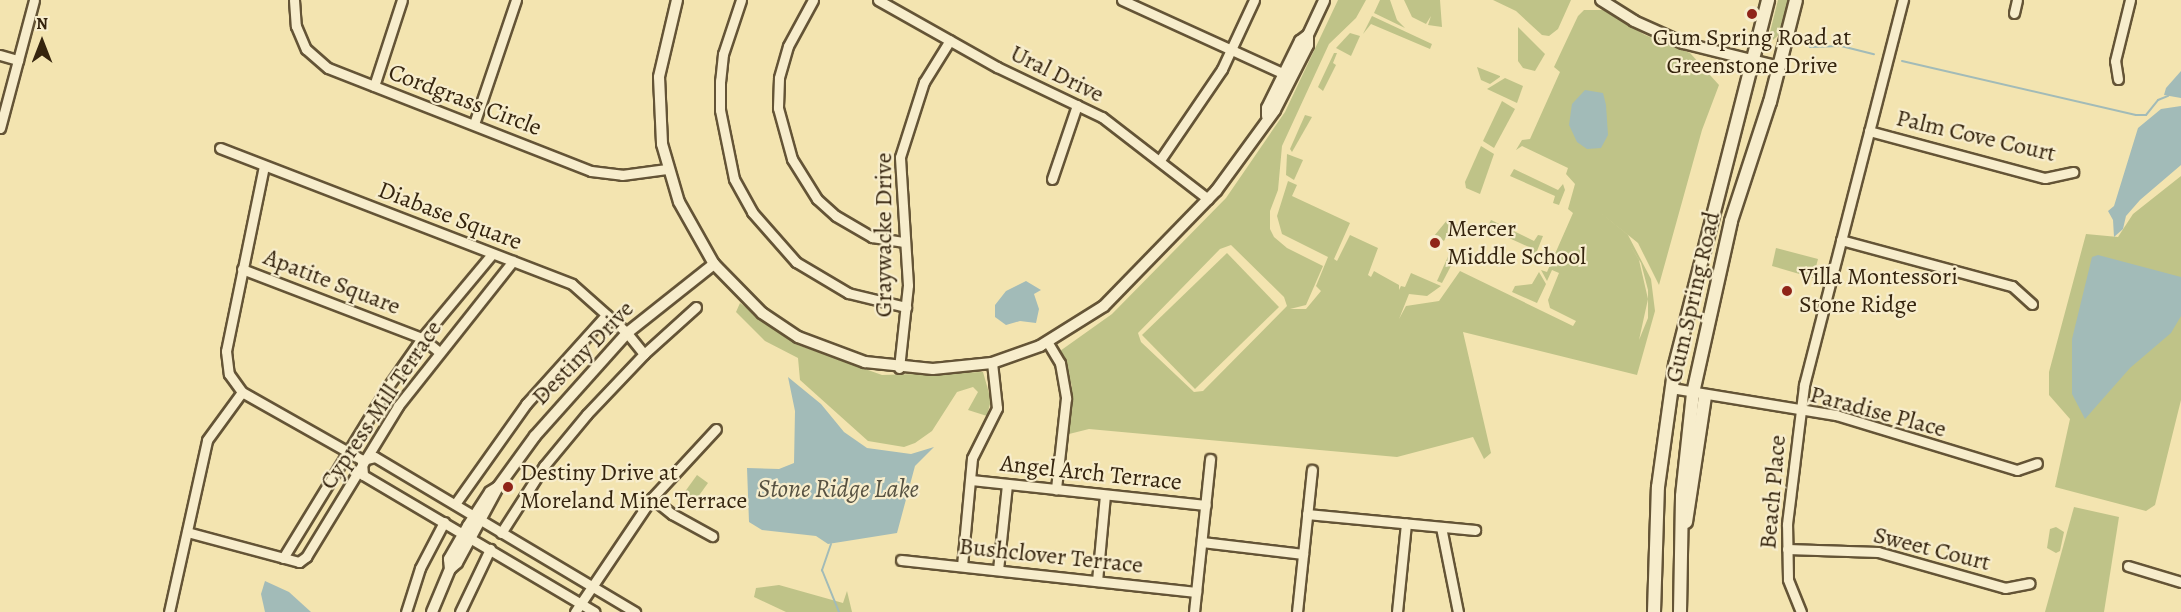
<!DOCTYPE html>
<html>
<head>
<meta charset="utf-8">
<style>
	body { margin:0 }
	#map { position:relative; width:2181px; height:612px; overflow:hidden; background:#f3e4b0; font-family:Alegreya,serif }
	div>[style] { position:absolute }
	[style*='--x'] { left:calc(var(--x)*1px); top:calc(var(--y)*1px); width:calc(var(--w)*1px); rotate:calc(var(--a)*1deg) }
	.green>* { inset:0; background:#bfc388 }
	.water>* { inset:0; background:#a2bbb8 }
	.stream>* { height:2px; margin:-1px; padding:0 1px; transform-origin:1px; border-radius:1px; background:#a2bbb8 }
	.roads { filter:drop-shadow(2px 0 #645436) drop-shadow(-2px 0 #645436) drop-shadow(0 2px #645436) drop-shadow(0 -2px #645436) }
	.minor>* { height:9px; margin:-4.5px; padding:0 4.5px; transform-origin:4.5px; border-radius:4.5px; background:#f7edcc }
	.tertiary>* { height:10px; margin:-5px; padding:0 5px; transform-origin:5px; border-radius:5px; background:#f7edcc }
	.secondary>* { height:12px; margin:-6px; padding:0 6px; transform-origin:6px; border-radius:6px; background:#f7edcc }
	.dots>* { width:16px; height:16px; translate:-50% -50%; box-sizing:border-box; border:3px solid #f7edcc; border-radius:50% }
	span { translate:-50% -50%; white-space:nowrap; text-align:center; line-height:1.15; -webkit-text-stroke:4.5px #f7edcc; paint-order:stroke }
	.poi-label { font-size:24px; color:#35240e }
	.left { translate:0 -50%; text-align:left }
	.street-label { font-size:24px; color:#35240e }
	.water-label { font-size:26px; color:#565141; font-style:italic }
	.north { position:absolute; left:12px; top:12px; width:60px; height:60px; -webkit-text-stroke:4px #f7edcc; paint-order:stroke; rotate:0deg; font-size:16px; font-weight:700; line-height:24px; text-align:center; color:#35240e }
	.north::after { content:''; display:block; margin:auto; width:21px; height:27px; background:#35240e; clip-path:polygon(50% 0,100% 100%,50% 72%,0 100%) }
</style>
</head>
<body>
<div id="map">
	<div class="green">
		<i style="clip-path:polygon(evenodd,1338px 0,1366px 0,1356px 18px,1329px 44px,1282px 146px,1278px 190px,1270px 211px,1270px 229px,1274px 237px,1287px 248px,1323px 266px,1306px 305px,1290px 309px,1306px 309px,1321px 291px,1316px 286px,1328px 257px,1282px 234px,1277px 216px,1288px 181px,1297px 185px,1292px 196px,1350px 223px,1334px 259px,1337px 261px,1350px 235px,1378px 248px,1368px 275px,1371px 277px,1374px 271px,1381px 275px,1399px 285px,1399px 290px,1401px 286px,1405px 287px,1411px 273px,1441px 286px,1427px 296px,1409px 294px,1399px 319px,1406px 306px,1439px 301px,1460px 271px,1573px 326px,1576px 321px,1550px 308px,1548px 300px,1559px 273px,1552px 270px,1547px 281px,1541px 270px,1547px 272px,1573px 213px,1568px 209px,1575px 184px,1566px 174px,1568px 168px,1522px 146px,1516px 150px,1522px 140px,1530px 139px,1560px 72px,1554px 67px,1578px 16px,1584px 10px,1603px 10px,1645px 35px,1690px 53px,1719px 85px,1702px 130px,1659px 285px,1638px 243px,1596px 209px,1628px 235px,1651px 279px,1655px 311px,1637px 375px,1463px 332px,1491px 453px,1484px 459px,1473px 437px,1397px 457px,1089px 429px,1069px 434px,1072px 386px,1060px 351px,1112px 314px,1226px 198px,1285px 112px,1338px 0,1628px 242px,1641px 263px,1648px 290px,1648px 318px,1639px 340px,1648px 299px,1639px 260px,1628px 242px,1338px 0,1231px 245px,1284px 297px,1287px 306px,1203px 391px,1194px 392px,1141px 342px,1138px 333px,1220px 249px,1231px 245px)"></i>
		<i style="clip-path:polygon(1380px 0,1390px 0,1397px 20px,1405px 28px,1374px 13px)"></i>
		<i style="clip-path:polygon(1404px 0,1440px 0,1442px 27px,1428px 25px,1431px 16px,1426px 24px,1412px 17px)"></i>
		<i style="clip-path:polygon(1493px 0,1571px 0,1558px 29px,1549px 36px,1542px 35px,1516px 11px)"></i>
		<i style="clip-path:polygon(1778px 0,1792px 0,1783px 31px,1773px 40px,1769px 36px)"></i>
		<i style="clip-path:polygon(1372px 16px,1432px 44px,1430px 49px,1371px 24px,1363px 34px)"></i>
		<i style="clip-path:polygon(1518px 27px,1545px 54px,1535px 71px,1523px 68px,1518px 61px)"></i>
		<i style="clip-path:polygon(1350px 33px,1360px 36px,1351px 56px,1336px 48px)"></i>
		<i style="clip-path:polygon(1334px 53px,1337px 53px,1333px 63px,1336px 65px,1323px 91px,1318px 87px)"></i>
		<i style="clip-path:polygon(1477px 67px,1500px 76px,1500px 77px,1490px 84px,1481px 80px)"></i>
		<i style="clip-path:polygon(1505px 78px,1523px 86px,1517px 103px,1487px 89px)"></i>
		<i style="clip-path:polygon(1502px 101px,1515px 109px,1494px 148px,1483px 141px)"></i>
		<i style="clip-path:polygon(1305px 115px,1312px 117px,1292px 152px,1290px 149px)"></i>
		<i style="clip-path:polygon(1481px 146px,1494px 154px,1480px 194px,1466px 188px,1465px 182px)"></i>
		<i style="clip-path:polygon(1287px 154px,1303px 160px,1294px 180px,1286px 175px)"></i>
		<i style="clip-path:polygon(1514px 169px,1558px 190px,1563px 184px,1565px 190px,1559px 205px,1553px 203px,1555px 196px,1510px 176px)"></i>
		<i style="clip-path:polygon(2181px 176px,2181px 400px,2155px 505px,2146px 511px,2055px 487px,2070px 419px,2049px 395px,2049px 372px,2086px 234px,2118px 237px,2133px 214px)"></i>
		<i style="clip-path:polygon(1448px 219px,1463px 228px,1458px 235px,1449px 231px,1444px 241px,1434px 236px)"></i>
		<i style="clip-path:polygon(1491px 220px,1534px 241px,1538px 235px,1543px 236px,1535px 256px,1529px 254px,1531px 248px,1487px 228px)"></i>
		<i style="clip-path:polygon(1776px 248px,1818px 259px,1813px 278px,1772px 266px)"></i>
		<i style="clip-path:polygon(1451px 250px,1452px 264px,1442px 283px,1437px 281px)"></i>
		<i style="clip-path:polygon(1227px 253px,1279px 307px,1195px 389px,1142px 335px)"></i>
		<i style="clip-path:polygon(1539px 272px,1546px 284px,1537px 303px,1512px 292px,1515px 286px,1532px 284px)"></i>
		<i style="clip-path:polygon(740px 303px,798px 345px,882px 375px,983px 372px,991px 400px,987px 416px,968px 410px,978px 392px,973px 387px,957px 392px,932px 431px,915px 443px,904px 447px,868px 441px,800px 380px,798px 358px,765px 341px,736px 312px)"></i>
		<i style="clip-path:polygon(697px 475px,708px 483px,695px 501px,684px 493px)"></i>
		<i style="clip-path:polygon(2074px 507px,2119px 517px,2104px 612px,2045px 612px)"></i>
		<i style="clip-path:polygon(2056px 527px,2064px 532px,2060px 551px,2056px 553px,2047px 548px,2050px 529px)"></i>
		<i style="clip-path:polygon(779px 585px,843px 603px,847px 591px,852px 612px,786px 612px,754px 597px,756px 588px)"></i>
	</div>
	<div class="water">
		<i style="clip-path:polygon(2181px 71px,2181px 98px,2164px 95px,2166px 88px)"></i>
		<i style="clip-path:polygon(1585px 90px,1603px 93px,1606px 105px,1608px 135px,1601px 148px,1587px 149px,1577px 142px,1569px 125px,1572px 104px)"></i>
		<i style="clip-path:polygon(2181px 106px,2181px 165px,2140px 200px,2126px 216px,2123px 229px,2114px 237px,2113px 220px,2108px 211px,2114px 206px,2138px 128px,2161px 109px)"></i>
		<i style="clip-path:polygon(2098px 255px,2181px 277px,2181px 316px,2171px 333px,2130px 368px,2085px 419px,2072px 394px,2072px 339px,2092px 257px)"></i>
		<i style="clip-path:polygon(1026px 281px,1041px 290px,1034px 294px,1039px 309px,1036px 323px,1020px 321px,1006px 325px,995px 317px,995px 305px,1006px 291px)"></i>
		<i style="clip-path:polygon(788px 377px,821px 404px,844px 432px,867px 448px,911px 454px,934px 447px,915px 466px,897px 533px,828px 544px,816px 536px,762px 530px,749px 522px,747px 468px,779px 469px,794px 463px,795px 411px)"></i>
		<i style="clip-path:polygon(265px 581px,289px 592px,311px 612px,265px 612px,261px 594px)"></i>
	</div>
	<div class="stream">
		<i style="--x:1810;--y:47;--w:31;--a:-2"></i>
		<i style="--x:1841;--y:46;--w:34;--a:14"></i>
		<i style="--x:1902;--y:61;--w:240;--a:13"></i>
		<i style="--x:2136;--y:115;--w:10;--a:0"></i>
		<i style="--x:2146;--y:115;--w:19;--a:-51"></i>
		<i style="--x:2158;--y:100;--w:11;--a:-22"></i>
		<i style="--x:831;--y:544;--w:28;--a:109"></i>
		<i style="--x:822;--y:570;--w:45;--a:68"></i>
	</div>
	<div class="roads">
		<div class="minor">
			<i style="--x:294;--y:0;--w:26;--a:86"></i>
			<i style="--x:296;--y:26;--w:25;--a:67"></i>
			<i style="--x:306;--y:49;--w:29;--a:41"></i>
			<i style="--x:328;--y:68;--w:282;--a:21.4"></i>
			<i style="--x:591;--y:171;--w:31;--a:7"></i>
			<i style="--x:622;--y:175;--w:45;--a:-7.6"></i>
			<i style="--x:741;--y:0;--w:57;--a:108.4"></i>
			<i style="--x:723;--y:54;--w:27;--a:96"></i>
			<i style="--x:720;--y:81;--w:29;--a:90"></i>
			<i style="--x:720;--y:110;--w:70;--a:78.5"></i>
			<i style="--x:734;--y:179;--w:38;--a:61"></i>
			<i style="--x:752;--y:212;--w:67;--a:48.7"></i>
			<i style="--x:796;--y:262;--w:61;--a:30.8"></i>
			<i style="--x:848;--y:293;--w:60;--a:13.6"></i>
			<i style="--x:813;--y:0;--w:52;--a:118.5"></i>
			<i style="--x:788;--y:46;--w:33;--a:106"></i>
			<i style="--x:779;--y:78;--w:30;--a:92"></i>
			<i style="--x:778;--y:108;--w:53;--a:74.6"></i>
			<i style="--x:792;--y:159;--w:47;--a:58"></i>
			<i style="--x:817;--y:199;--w:25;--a:42"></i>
			<i style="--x:836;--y:216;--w:42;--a:30.3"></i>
			<i style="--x:872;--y:237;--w:31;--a:9"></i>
			<i style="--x:878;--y:0;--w:137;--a:29.4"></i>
			<i style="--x:997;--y:67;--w:116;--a:25.5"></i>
			<i style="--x:1102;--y:117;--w:134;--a:37.7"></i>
			<i style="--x:1122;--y:0;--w:183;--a:24.5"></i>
			<i style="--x:2014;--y:13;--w:13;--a:-77"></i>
			<i style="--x:0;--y:55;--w:19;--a:16"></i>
			<i style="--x:2118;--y:79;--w:18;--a:-99"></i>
			<i style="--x:2115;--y:61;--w:63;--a:-76.2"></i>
			<i style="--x:374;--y:86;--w:90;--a:-72"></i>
			<i style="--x:474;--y:124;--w:131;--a:-71.3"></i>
			<i style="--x:0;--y:128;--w:132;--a:-75.1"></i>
			<i style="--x:1869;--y:131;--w:182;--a:15"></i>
			<i style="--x:2045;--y:178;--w:29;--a:-12"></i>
			<i style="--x:220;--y:148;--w:377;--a:21.1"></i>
			<i style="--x:572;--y:284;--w:74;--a:41.7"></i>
			<i style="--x:627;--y:333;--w:27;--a:51"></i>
			<i style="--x:1160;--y:160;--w:110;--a:-55.7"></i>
			<i style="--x:1222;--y:69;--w:76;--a:-65.1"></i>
			<i style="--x:264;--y:166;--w:189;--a:101.6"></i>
			<i style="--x:226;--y:351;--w:23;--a:83"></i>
			<i style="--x:229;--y:374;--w:22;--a:54"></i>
			<i style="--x:242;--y:392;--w:138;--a:29.5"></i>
			<i style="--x:362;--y:460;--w:13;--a:-13"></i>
			<i style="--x:375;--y:457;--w:303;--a:30.8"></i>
			<i style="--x:1052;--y:179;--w:78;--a:-71.3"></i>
			<i style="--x:1841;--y:240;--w:177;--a:15.1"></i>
			<i style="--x:2012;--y:286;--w:27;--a:42"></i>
			<i style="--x:242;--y:269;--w:193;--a:21"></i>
			<i style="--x:422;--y:338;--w:21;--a:39"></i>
			<i style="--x:1048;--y:343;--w:23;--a:59"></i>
			<i style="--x:1060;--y:363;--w:36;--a:80"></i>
			<i style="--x:1066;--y:398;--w:92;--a:96.3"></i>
			<i style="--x:899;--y:368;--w:83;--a:-83.8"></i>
			<i style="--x:908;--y:285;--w:128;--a:-93.6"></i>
			<i style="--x:900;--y:157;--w:79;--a:-72.3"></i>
			<i style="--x:924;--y:82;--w:49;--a:-58.2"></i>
			<i style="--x:1671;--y:388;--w:167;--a:9.3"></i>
			<i style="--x:1836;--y:415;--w:189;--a:16.9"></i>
			<i style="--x:2017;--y:470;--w:21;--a:-19"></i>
			<i style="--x:362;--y:463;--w:12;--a:85"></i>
			<i style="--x:363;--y:475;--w:269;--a:30.6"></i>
			<i style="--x:971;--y:480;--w:236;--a:6.1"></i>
			<i style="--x:652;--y:498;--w:26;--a:39"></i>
			<i style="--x:672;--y:514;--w:46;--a:28.8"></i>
			<i style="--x:455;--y:504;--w:123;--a:-54.6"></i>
			<i style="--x:526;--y:404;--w:120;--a:-48"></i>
			<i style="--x:1307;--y:514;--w:169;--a:5.4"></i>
			<i style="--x:1441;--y:527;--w:87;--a:78.7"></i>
			<i style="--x:187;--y:532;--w:116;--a:15"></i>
			<i style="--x:299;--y:562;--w:9;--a:-36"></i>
			<i style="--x:306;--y:557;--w:177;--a:-58.6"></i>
			<i style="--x:398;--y:406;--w:185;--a:-51.6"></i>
			<i style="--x:501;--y:533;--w:80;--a:-57.3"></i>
			<i style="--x:544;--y:466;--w:67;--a:-50.4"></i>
			<i style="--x:587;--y:414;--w:83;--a:-46.5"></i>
			<i style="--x:644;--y:354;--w:70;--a:-42.1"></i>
			<i style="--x:1202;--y:542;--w:102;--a:6.8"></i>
			<i style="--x:1787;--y:549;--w:91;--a:1.9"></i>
			<i style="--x:1878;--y:552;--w:132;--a:15.8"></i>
			<i style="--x:2005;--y:588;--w:25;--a:-11"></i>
			<i style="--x:283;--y:558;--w:199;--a:-58.5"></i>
			<i style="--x:387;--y:388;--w:61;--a:-55"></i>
			<i style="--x:422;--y:338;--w:109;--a:-50.2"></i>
			<i style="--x:901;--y:560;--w:297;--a:6.2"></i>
			<i style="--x:962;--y:566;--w:108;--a:-84.7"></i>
			<i style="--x:972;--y:458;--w:56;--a:-63.4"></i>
			<i style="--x:997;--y:408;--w:45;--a:-96.3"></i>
			<i style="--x:2128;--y:566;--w:55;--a:16.8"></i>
			<i style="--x:998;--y:570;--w:86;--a:-84"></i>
			<i style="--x:1097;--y:581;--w:86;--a:-84.7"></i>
			<i style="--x:169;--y:612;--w:176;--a:-77.5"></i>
			<i style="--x:207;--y:440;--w:59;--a:-53.9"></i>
			<i style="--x:406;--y:612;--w:46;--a:-72.3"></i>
			<i style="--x:420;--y:568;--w:52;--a:-62.4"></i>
			<i style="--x:460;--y:612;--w:70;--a:-64.5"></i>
			<i style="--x:575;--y:612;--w:138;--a:-56"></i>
			<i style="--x:652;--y:498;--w:94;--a:-47.2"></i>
			<i style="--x:1194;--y:612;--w:154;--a:-84"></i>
			<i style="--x:1297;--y:612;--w:143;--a:-84"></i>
			<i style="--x:1397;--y:612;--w:89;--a:-84.2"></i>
			<i style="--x:1801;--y:612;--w:35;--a:-112"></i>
			<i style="--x:1788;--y:579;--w:55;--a:-91"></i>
			<i style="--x:1787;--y:524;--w:140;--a:-83"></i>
			<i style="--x:1804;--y:385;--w:398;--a:-75.6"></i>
		</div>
		<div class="tertiary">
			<i style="--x:677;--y:0;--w:79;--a:103.2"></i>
			<i style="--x:659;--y:77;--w:67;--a:87.4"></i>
			<i style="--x:662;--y:144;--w:60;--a:73.7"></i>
			<i style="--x:679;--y:202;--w:71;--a:60.6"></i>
			<i style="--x:714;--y:264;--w:69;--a:45.6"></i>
			<i style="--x:762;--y:313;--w:43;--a:33.7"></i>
			<i style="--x:798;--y:337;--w:72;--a:20.5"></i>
			<i style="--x:865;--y:362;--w:68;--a:5.9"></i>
			<i style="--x:933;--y:369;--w:59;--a:-5.8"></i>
			<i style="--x:992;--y:363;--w:51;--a:-19.5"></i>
			<i style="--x:1040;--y:346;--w:75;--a:-32"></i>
			<i style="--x:1104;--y:306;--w:161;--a:-45.8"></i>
			<i style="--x:1216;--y:191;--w:100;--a:-53.9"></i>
			<i style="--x:1275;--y:110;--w:73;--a:-63.1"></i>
			<i style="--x:1308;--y:45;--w:10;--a:-90"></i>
			<i style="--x:1308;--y:35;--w:38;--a:-65"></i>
			<i style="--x:1601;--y:0;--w:39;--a:32"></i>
			<i style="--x:1634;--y:21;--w:54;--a:24.2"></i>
			<i style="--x:1683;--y:43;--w:99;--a:14"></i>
			<i style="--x:1267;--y:116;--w:8;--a:-90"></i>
			<i style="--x:1267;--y:108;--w:75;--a:-63.8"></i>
			<i style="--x:1300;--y:41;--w:10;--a:-37"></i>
			<i style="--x:450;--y:569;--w:10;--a:-96"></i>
			<i style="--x:449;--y:559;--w:38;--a:-60"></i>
			<i style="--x:468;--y:526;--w:40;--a:-57.1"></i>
			<i style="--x:490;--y:492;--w:9;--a:-32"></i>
			<i style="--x:432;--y:612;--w:47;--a:-67.3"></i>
			<i style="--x:450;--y:569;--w:9;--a:-41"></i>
			<i style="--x:457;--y:563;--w:86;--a:-61.7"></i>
			<i style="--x:498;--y:487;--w:63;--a:-54"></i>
			<i style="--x:535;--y:436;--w:138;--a:-48.2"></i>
			<i style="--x:627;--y:333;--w:111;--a:-38.4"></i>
		</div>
		<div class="secondary">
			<i style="--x:1686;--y:522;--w:127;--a:-81.4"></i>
			<i style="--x:1654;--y:612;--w:125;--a:-88.2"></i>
			<i style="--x:1658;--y:487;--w:123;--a:-82.1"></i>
			<i style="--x:1675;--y:365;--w:377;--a:-75.7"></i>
			<i style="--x:1680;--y:612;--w:116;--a:-89"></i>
			<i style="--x:1682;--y:496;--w:104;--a:-83.9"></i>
			<i style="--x:1693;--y:393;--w:176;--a:-77.5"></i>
			<i style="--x:1731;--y:221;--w:125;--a:-71.9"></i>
			<i style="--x:1770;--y:102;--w:105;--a:-75.7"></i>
		</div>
	</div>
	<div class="dots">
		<i style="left:1752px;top:14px;background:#8f2418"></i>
		<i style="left:1435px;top:243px;background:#8f2418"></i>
		<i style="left:1787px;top:291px;background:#8f2418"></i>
		<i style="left:508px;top:487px;background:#8f2418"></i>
	</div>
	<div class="poi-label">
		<span style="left:1752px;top:52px">Gum Spring Road at<br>Greenstone Drive</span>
		<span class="left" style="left:1447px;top:243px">Mercer<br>Middle School</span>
		<span class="left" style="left:1799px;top:291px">Villa Montessori<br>Stone Ridge</span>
		<span class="left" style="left:520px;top:487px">Destiny Drive at<br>Moreland Mine Terrace</span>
	</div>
	<div class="street-label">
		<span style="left:1057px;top:74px;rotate:26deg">Ural Drive</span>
		<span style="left:465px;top:100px;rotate:21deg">Cordgrass Circle</span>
		<span style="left:1976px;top:136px;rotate:13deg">Palm Cove Court</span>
		<span style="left:450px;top:216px;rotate:21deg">Diabase Square</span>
		<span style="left:884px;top:235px;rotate:-90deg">Graywacke Drive</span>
		<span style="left:332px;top:282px;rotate:21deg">Apatite Square</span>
		<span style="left:1693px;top:297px;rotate:-77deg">Gum Spring Road</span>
		<span style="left:583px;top:353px;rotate:-46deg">Destiny Drive</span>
		<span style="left:381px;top:405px;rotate:-56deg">Cypress Mill Terrace</span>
		<span style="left:1878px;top:412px;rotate:15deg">Paradise Place</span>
		<span style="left:1091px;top:473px;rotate:6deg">Angel Arch Terrace</span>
		<span style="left:1773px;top:492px;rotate:-85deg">Beach Place</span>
		<span style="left:1932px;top:549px;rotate:14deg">Sweet Court</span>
		<span style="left:1051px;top:556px;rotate:6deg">Bushclover Terrace</span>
	</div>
	<div class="water-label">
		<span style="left:838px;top:489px">Stone Ridge Lake</span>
	</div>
	<div class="north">N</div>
</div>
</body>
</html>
